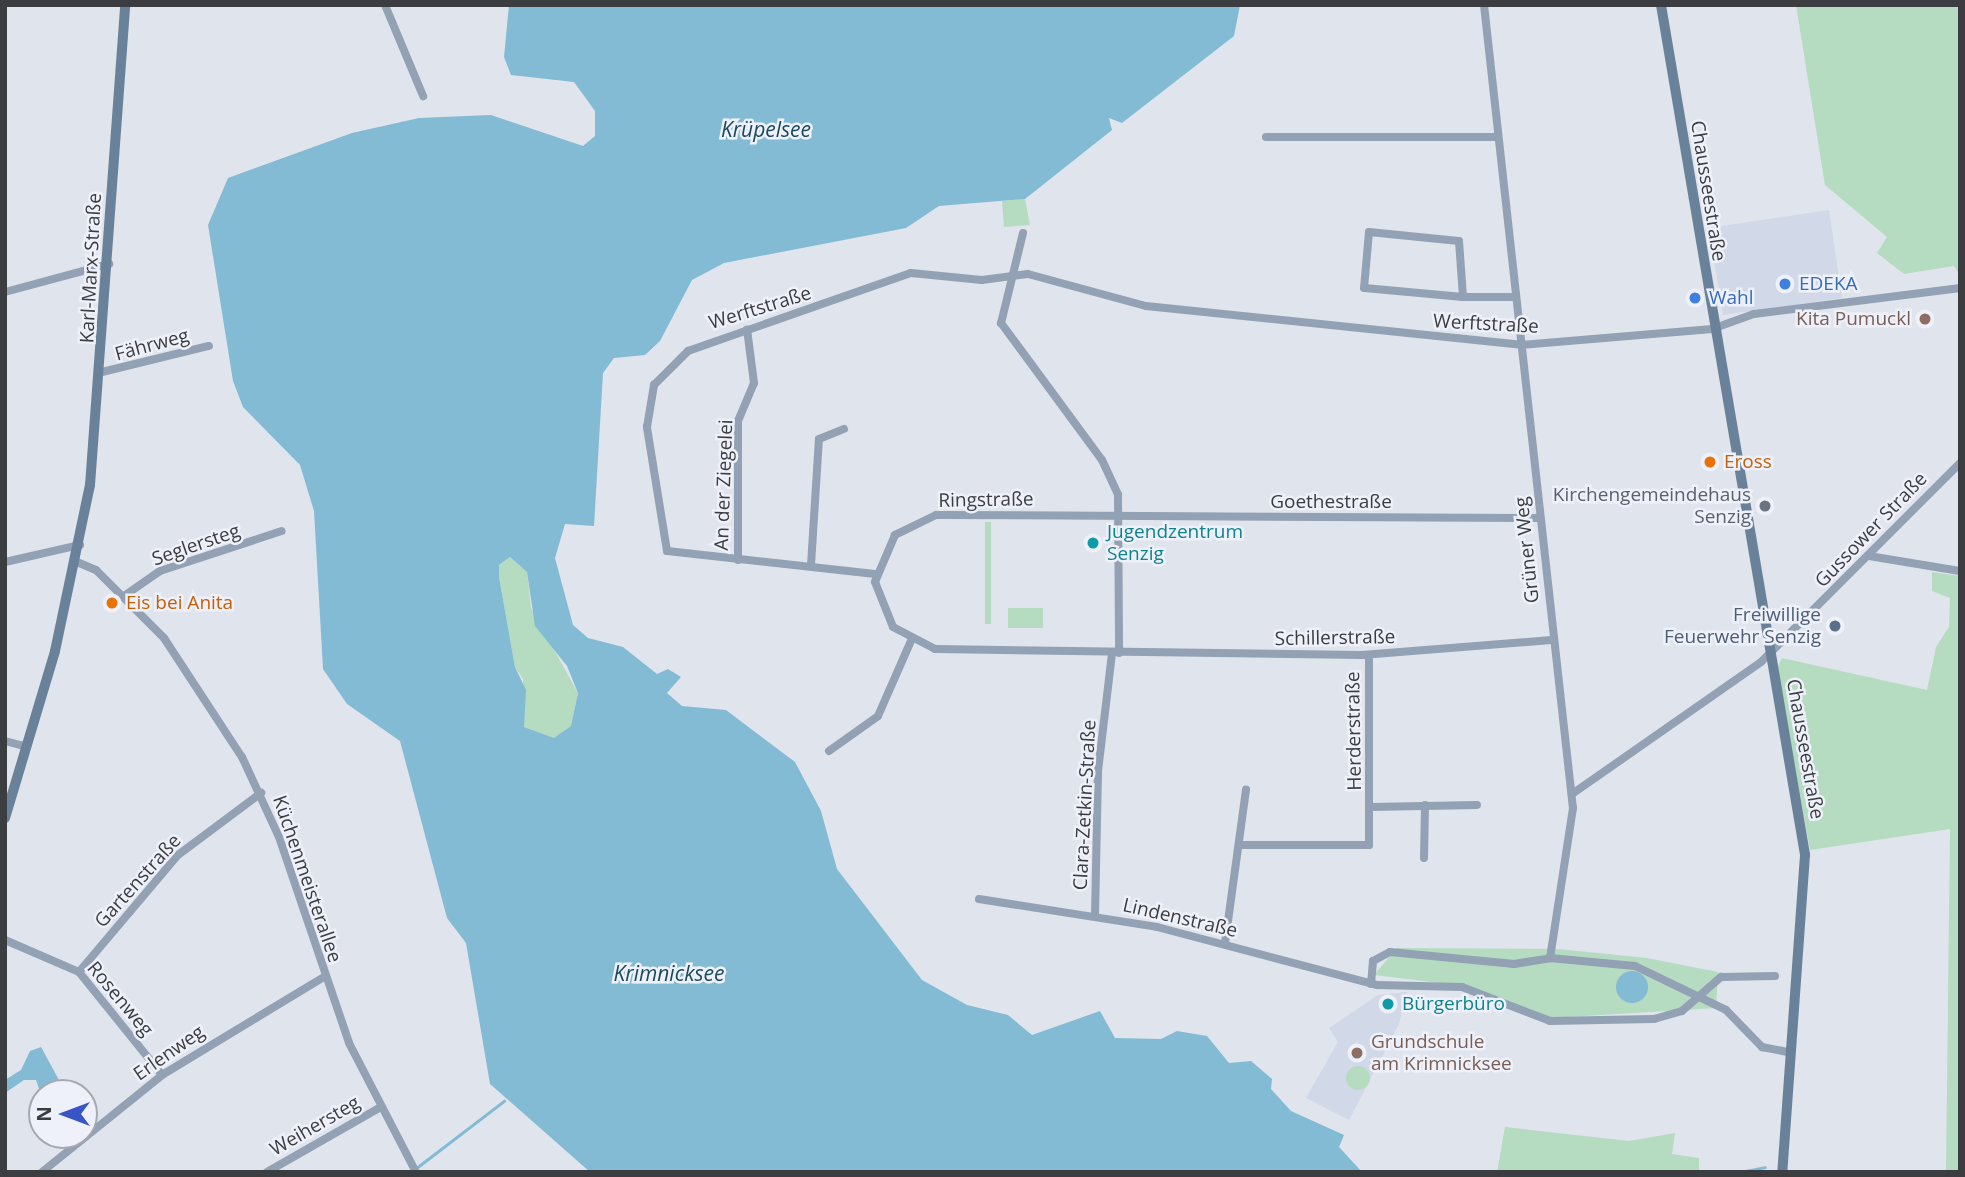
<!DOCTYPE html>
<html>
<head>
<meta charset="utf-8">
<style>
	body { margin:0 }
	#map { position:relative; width:1965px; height:1177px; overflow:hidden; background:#e0e4ed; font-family:"Open Sans",sans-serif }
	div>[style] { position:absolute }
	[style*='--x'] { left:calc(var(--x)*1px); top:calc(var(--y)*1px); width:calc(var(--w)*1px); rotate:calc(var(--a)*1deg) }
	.built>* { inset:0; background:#d1d8e8 }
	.green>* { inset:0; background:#b5dbc1 }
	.round { border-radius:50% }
	.water>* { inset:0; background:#82bbd3 }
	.stream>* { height:2.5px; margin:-1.25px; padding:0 1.25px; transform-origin:1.25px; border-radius:1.25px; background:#82bbd3 }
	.street>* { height:8px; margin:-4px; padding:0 4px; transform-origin:4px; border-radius:4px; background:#92a1b3 }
	.secondary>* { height:10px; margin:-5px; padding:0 5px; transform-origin:5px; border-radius:5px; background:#6a819a }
	.dots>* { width:19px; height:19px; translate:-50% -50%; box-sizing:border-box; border:4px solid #eef1fa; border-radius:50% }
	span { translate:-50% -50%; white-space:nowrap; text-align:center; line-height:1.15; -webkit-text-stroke:5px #eef1fa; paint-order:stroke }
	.street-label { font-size:19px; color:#3b3d40 }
	.shop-label { font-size:19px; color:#366cbe }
	.left { translate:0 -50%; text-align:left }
	.education-label { font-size:19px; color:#785e54 }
	.right { translate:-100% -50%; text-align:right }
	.food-label { font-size:19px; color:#c56008 }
	.worship-label { font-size:19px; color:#5b616d }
	.culture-label { font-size:19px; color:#0d838f }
	.service-label { font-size:19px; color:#4e5e75 }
	.water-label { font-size:21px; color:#1a4a5c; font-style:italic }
	.frame { position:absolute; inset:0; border:7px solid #3b3d40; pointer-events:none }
	.north { position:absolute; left:28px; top:1079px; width:70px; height:70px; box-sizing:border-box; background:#eef1fa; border:2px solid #a6a9b0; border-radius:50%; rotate:270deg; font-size:19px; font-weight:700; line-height:28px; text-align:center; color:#3b3d40 }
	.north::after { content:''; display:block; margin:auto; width:24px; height:32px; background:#3954c6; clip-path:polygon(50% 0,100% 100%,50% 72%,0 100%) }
</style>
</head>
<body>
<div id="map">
	<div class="built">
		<i style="clip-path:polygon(1829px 210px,1842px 298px,1723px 315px,1709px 228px)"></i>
		<i style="clip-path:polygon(1407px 992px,1399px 1024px,1349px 1120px,1306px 1098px,1338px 1042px,1329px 1028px,1378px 995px)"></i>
	</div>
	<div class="green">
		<i style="clip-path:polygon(1796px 5px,1960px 5px,1960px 275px,1954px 266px,1904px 274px,1877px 253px,1887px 237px,1825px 185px)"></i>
		<i style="clip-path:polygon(1025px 199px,1030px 225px,1004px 227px,1002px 201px)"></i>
		<i style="clip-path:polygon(985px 522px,991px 522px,991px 624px,985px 624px)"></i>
		<i style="clip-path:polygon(510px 557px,527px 572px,531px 608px,578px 693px,571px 727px,554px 738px,524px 727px,523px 679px,515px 667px,499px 577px,499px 565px)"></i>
		<i style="clip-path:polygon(1932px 572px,1960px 576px,1960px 1172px,1946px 1172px,1950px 829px,1810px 850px,1777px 668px,1782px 658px,1927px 690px,1936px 647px,1949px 627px,1950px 598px,1932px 591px)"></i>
		<i style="clip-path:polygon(1008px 608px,1043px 608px,1043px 628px,1008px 628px)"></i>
		<i style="clip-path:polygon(1397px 948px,1558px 949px,1647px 958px,1718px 972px,1716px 1008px,1551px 1018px,1464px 986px,1374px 975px)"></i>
		<i class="round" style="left:1346px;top:1066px;width:24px;height:24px"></i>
		<i style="clip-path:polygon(1505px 1127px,1629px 1141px,1675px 1133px,1672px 1154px,1699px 1158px,1699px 1172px,1497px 1172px)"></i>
	</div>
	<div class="water">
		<i style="clip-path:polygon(evenodd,509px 5px,1240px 5px,1234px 36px,1122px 123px,1109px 118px,1112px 130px,1025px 199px,939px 206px,906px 228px,724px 263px,692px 280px,660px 341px,645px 355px,614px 358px,603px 373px,594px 526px,565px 524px,555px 558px,573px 625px,588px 638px,623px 647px,657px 674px,668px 669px,681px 677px,667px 693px,682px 706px,726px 710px,795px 762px,821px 811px,837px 869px,922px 980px,967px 1005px,1008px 1015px,1032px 1035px,1100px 1011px,1115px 1038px,1161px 1039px,1177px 1031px,1207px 1036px,1229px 1063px,1251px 1061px,1272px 1079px,1271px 1089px,1291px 1111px,1344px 1135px,1339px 1147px,1362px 1172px,590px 1172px,490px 1084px,466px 943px,447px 918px,400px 741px,347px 704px,323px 669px,314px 511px,300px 465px,243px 407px,233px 381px,208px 225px,228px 178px,352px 133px,419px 118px,491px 115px,583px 146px,595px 136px,595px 111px,574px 82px,511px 75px,504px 57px,509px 5px,510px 557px,527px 572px,535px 626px,567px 666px,578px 693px,571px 726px,554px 738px,524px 727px,526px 690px,515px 667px,499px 577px,499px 565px,510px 557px)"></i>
		<i class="round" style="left:1616px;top:971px;width:32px;height:32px"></i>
		<i style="clip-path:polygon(41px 1047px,66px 1093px,42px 1097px,36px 1080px,24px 1080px,5px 1093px,5px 1080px,21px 1070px,30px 1051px)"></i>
	</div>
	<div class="stream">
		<i style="--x:411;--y:1172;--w:117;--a:-37.4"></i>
		<i style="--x:1740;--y:1172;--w:25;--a:-11"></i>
	</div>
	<div class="street">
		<i style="--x:385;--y:5;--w:99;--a:67.3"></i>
		<i style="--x:1484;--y:5;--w:808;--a:83.68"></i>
		<i style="--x:1573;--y:808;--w:152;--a:98.7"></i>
		<i style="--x:1266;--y:137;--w:231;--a:0"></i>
		<i style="--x:1023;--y:233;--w:93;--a:103.7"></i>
		<i style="--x:1001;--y:323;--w:170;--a:53.6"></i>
		<i style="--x:1102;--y:460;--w:38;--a:65"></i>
		<i style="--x:1118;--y:495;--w:158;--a:89.6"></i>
		<i style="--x:5;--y:292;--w:108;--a:-15.1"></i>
		<i style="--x:1463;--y:297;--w:99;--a:-174.8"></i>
		<i style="--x:1364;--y:288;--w:56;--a:-84.9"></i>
		<i style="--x:1369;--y:232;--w:90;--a:5.7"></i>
		<i style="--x:1459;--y:241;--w:56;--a:85.9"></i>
		<i style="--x:1463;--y:297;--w:50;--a:0"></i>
		<i style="--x:102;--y:372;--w:110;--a:-13.7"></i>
		<i style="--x:1539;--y:518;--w:603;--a:-179.71"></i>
		<i style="--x:936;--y:515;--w:46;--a:154"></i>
		<i style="--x:895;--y:535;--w:51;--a:113.1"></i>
		<i style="--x:875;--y:582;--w:48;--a:68.2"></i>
		<i style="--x:893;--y:627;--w:47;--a:27.6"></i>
		<i style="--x:935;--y:649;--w:427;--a:0.8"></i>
		<i style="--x:1362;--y:655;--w:190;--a:-4.5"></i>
		<i style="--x:1869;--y:556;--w:92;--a:9.4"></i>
		<i style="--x:738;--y:560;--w:139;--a:-90"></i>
		<i style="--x:738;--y:421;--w:41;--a:-67.2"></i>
		<i style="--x:754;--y:383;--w:54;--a:-97.4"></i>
		<i style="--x:5;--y:562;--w:77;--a:-12.8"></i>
		<i style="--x:77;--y:562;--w:21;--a:23"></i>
		<i style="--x:96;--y:570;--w:96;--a:45"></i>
		<i style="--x:164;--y:638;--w:142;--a:56.8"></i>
		<i style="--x:242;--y:757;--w:88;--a:65.2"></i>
		<i style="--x:279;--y:837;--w:218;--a:71.2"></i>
		<i style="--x:349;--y:1043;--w:145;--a:62.6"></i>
		<i style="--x:811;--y:565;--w:126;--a:-86.4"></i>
		<i style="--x:819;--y:439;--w:27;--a:-22"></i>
		<i style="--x:875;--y:574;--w:209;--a:-173.7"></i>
		<i style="--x:667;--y:551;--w:126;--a:-99.2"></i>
		<i style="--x:647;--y:427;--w:43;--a:-80.5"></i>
		<i style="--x:654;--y:385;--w:48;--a:-45"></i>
		<i style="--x:688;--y:351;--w:236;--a:-19.3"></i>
		<i style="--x:911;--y:273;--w:71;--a:5.6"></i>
		<i style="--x:982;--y:280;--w:46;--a:-7.4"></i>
		<i style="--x:1028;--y:274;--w:122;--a:15.2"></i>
		<i style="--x:1146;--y:306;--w:377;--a:5.9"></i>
		<i style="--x:1521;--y:345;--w:192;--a:-4.8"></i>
		<i style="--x:1712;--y:329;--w:45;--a:-19.7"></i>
		<i style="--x:1754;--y:314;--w:208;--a:-7.2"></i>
		<i style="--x:124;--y:596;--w:44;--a:-34.8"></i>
		<i style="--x:160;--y:571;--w:128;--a:-18.2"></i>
		<i style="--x:5;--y:741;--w:23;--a:15"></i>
		<i style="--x:829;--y:751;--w:60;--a:-35.5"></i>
		<i style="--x:878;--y:716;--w:82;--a:-66.3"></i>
		<i style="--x:1572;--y:794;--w:231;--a:-34.9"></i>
		<i style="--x:1761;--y:662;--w:281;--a:-45"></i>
		<i style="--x:1370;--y:807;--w:107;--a:-1.1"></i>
		<i style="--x:1240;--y:845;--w:129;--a:0"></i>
		<i style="--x:1369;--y:845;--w:190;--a:-90"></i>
		<i style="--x:1424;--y:858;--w:53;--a:-88.9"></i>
		<i style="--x:979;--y:899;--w:180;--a:8.9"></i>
		<i style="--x:1157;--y:927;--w:228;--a:14.8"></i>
		<i style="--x:1377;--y:985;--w:85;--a:1.3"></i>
		<i style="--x:1462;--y:987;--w:94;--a:21.1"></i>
		<i style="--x:1550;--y:1021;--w:104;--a:-1.1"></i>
		<i style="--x:1654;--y:1019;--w:29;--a:-16"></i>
		<i style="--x:1682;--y:1011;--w:52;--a:-41.1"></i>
		<i style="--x:1721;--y:977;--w:54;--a:-1.1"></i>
		<i style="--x:1095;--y:916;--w:145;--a:-88.8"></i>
		<i style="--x:1098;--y:771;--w:119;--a:-83.2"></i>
		<i style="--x:5;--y:940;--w:81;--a:23.4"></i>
		<i style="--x:79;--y:972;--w:132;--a:51.1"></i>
		<i style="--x:1225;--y:943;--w:155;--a:-82.2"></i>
		<i style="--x:79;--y:972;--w:153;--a:-49.8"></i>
		<i style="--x:178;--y:855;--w:104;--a:-36.8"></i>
		<i style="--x:1371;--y:984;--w:23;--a:-85"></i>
		<i style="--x:1373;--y:961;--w:19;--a:-28"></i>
		<i style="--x:1390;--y:952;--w:125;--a:5.5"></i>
		<i style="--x:1514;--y:964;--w:36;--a:-9"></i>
		<i style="--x:1550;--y:958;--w:85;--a:5.4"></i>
		<i style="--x:1635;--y:966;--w:101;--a:25.8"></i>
		<i style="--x:1726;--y:1010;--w:52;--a:45.8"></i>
		<i style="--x:1762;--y:1047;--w:25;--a:11"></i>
		<i style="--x:42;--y:1172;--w:154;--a:-38.9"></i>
		<i style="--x:162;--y:1075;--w:189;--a:-31.2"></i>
		<i style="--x:267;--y:1172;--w:129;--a:-29.7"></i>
	</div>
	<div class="secondary">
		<i style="--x:1661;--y:5;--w:862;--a:80.38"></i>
		<i style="--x:1805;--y:855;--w:318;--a:94.1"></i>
		<i style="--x:5;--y:818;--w:174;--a:-73.3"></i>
		<i style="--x:55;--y:651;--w:170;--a:-78.1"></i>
		<i style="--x:90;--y:485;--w:481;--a:-85.8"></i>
	</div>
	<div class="dots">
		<i style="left:1785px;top:284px;background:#3f7fe0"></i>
		<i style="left:1695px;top:298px;background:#3f7fe0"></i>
		<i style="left:1925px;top:319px;background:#8d6e63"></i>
		<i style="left:1710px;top:462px;background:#e8710a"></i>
		<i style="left:1765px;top:506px;background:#6b7280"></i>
		<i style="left:1093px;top:543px;background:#0f9aa8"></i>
		<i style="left:112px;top:603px;background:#e8710a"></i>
		<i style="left:1835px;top:626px;background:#5c6f8a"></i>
		<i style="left:1388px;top:1004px;background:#0f9aa8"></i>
		<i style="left:1357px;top:1053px;background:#8d6e63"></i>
	</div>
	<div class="street-label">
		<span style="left:1708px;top:191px;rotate:81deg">Chausseestraße</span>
		<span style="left:91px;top:268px;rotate:-87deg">Karl-Marx-Straße</span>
		<span style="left:760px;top:308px;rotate:-17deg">Werftstraße</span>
		<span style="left:1486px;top:324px;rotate:3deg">Werftstraße</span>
		<span style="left:152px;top:345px;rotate:-15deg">Fährweg</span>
		<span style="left:724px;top:485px;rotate:-88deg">An der Ziegelei</span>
		<span style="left:986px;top:500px;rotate:-1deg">Ringstraße</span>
		<span style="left:1331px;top:502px">Goethestraße</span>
		<span style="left:1871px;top:530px;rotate:-46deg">Gussower Straße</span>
		<span style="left:196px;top:545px;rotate:-19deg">Seglersteg</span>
		<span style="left:1527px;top:550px;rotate:-96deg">Grüner Weg</span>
		<span style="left:1335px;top:638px;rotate:-1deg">Schillerstraße</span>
		<span style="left:1354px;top:731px;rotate:-91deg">Herderstraße</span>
		<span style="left:1805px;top:749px;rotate:80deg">Chausseestraße</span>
		<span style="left:1085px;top:805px;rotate:-87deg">Clara-Zetkin-Straße</span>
		<span style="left:307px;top:879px;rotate:71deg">Küchenmeisterallee</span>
		<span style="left:138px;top:881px;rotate:-48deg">Gartenstraße</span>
		<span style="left:1180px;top:918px;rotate:13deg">Lindenstraße</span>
		<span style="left:120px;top:999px;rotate:50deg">Rosenweg</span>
		<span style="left:169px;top:1053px;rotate:-35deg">Erlenweg</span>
		<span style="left:315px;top:1126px;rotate:-30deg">Weihersteg</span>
	</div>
	<div class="shop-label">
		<span class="left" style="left:1799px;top:284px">EDEKA</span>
		<span class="left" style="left:1709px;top:298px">Wahl</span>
	</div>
	<div class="education-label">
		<span class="right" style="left:1911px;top:319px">Kita Pumuckl</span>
		<span class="left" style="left:1371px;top:1053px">Grundschule<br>am Krimnicksee</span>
	</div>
	<div class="food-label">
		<span class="left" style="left:1724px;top:462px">Eross</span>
		<span class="left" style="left:126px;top:603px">Eis bei Anita</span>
	</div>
	<div class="worship-label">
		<span class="right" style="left:1751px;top:506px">Kirchengemeindehaus<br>Senzig</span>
	</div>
	<div class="culture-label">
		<span class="left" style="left:1107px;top:543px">Jugendzentrum<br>Senzig</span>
		<span class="left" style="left:1402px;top:1004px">Bürgerbüro</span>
	</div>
	<div class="service-label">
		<span class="right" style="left:1821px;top:626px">Freiwillige<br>Feuerwehr Senzig</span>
	</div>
	<div class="water-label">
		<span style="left:766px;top:129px">Krüpelsee</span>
		<span style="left:669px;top:973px">Krimnicksee</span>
	</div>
	<div class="frame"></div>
	<div class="north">N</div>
</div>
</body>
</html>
